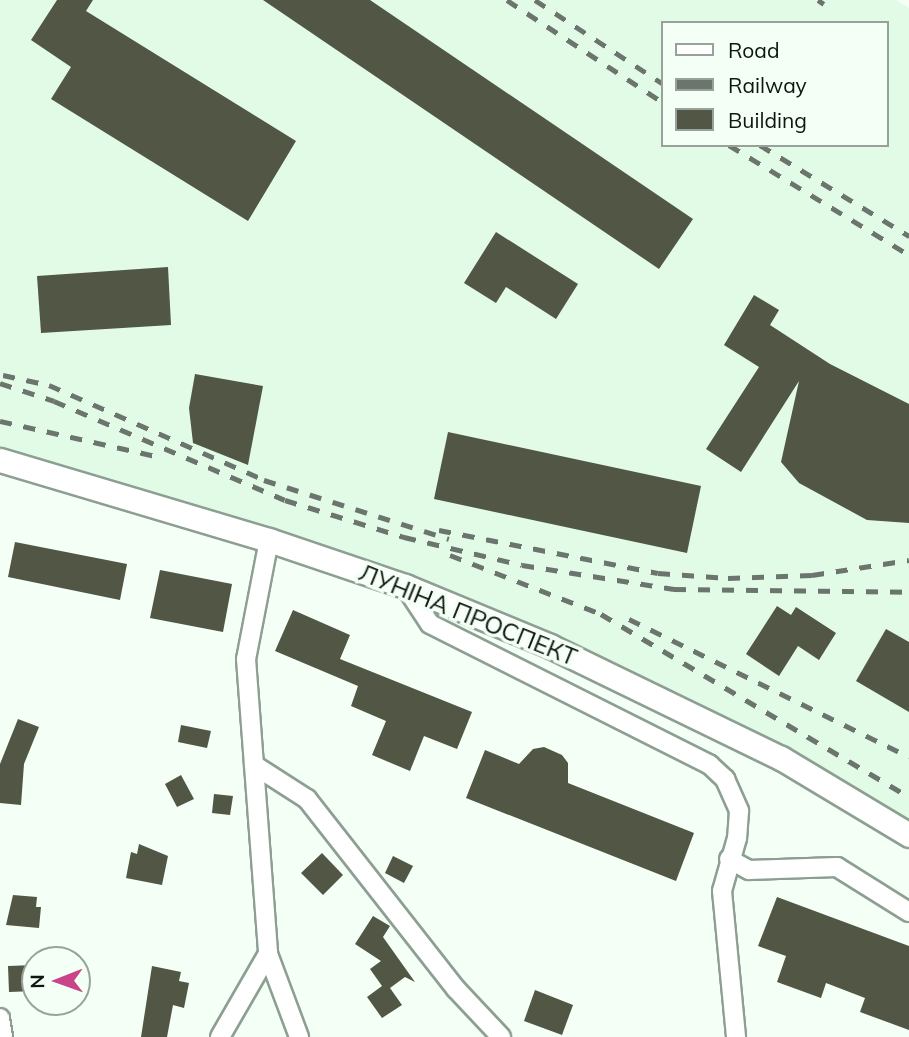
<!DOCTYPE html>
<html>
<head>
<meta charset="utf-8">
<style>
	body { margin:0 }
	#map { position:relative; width:909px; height:1037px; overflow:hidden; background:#f4fff6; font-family:Mulish,sans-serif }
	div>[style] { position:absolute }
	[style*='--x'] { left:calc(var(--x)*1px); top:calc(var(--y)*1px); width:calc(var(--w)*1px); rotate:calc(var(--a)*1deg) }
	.built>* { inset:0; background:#e1fbe7 }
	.building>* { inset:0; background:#515645 }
	.roads { filter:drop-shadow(2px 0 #8d9f92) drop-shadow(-2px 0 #8d9f92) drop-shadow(0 2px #8d9f92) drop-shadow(0 -2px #8d9f92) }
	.minor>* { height:18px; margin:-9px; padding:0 9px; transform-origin:9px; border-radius:9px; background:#fff }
	.tertiary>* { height:23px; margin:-11.5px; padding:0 11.5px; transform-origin:11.5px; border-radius:11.5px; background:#fff }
	.rail>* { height:5px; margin-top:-2.5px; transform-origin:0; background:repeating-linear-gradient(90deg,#6c746e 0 12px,transparent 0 24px) }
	span { translate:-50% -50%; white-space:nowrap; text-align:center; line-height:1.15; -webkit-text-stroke:7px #f4fff6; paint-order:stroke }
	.street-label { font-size:24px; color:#0f1510 }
	.legend { position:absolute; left:661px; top:21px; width:228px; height:126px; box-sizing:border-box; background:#f4fff6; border:2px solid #98a19a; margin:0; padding:9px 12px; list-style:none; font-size:21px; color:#0f1510 }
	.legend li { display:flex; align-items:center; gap:14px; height:35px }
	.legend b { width:35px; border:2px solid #98a19a }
	.north { position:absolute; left:21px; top:946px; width:70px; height:70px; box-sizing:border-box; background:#f4fff6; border:2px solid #98a19a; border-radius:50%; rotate:269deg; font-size:19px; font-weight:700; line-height:28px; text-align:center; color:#0f1510 }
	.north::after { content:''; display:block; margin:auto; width:24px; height:32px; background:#c94488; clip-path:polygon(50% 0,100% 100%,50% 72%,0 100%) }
</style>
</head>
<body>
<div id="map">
	<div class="built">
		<i style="clip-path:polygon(evenodd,0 0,896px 0,909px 8px,909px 820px,787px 747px,555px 634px,409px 574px,273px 528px,0 447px,0 0,662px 23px,886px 23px,886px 145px,662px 145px,662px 23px)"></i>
	</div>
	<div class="building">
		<i style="clip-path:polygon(57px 0,93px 0,86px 11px,296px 141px,248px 221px,51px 99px,71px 67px,31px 40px)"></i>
		<i style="clip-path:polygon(263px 0,370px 0,693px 219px,659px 269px)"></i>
		<i style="clip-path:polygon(496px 232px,578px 284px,556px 319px,506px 287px,496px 303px,464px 283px)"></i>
		<i style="clip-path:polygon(168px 267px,171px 325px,41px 333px,37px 276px)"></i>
		<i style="clip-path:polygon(754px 295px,779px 310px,770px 325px,830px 364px,909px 404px,909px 523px,867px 520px,799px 483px,781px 462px,799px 381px,741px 472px,706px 449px,759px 367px,724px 345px)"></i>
		<i style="clip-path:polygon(195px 374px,263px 386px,248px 465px,193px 443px,189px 408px)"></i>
		<i style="clip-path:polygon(448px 432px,701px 486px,687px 553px,434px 499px)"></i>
		<i style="clip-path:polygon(15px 542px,127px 564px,120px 600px,8px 577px)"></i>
		<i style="clip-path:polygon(160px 570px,232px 584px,223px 632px,150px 618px)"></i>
		<i style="clip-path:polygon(777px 606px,791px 615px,796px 607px,836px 633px,819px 660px,798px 646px,779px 676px,746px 654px)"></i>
		<i style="clip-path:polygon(293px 610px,350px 635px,340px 659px,472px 712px,457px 749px,424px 736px,410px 771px,372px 755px,386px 721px,351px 706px,358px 686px,275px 651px)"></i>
		<i style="clip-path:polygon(886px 629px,909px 642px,909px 712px,856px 681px)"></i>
		<i style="clip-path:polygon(18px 719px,39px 727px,24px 764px,21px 805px,0 803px,0 764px)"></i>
		<i style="clip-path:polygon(181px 725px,211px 731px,207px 748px,178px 742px)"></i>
		<i style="clip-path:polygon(544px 747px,562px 755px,568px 763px,568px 783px,694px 833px,676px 881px,466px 798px,485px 750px,519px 764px,533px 749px)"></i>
		<i style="clip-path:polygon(181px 775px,194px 799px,177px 807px,165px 784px)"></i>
		<i style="clip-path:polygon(214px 794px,233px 796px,230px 815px,212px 813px)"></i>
		<i style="clip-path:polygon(139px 844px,168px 856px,162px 885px,126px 878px,131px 852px,137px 854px)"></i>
		<i style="clip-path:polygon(322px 853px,343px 875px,323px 895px,301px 873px)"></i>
		<i style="clip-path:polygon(393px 856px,413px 866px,404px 883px,385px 873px)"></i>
		<i style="clip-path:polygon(13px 895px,37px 897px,36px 907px,41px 907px,39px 928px,6px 925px)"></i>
		<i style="clip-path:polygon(777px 897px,909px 946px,909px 1030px,860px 1012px,865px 998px,826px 983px,821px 998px,777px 982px,786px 956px,758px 946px)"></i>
		<i style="clip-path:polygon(373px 916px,390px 926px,383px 937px,415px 982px,405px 977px,390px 988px,402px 1005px,382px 1018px,367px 997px,382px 986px,370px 969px,381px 961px,355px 944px)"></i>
		<i style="clip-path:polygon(35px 965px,35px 991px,9px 992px,8px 966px)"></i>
		<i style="clip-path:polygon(152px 966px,181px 972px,179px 981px,189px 983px,184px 1008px,173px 1005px,167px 1037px,141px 1037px)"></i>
		<i style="clip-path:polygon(535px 990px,573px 1005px,562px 1035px,524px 1021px)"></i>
	</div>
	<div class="roads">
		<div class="minor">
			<i style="--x:269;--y:540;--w:121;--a:100.9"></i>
			<i style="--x:246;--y:659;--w:296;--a:85.7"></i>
			<i style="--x:268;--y:954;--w:89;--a:69.5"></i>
			<i style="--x:405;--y:586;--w:45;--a:56.7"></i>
			<i style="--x:430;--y:624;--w:313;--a:26.7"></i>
			<i style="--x:710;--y:765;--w:21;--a:43"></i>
			<i style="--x:725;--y:779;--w:35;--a:66"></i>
			<i style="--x:739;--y:811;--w:27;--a:94"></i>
			<i style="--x:737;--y:838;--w:55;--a:105.8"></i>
			<i style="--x:722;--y:891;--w:147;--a:84.5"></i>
			<i style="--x:254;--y:765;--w:63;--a:32.7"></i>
			<i style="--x:307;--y:799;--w:241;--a:51.9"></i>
			<i style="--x:456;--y:989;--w:66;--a:46.8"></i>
			<i style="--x:729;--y:859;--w:23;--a:29"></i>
			<i style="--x:749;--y:870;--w:88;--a:-2"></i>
			<i style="--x:837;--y:867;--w:85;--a:32"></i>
			<i style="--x:0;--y:1018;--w:19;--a:81"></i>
			<i style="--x:220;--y:1037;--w:96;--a:-60"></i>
		</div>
		<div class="tertiary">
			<i style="--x:0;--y:460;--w:281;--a:16.6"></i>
			<i style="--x:269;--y:540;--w:144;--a:18.7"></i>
			<i style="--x:405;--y:586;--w:157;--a:22.5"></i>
			<i style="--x:550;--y:646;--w:257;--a:25.9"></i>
			<i style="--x:781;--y:758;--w:149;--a:31"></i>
		</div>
	</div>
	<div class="rail">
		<i style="--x:507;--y:0;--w:186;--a:33.3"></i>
		<i style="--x:535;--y:0;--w:152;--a:33.2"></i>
		<i style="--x:818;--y:0;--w:7;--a:34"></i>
		<i style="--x:729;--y:145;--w:211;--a:31.4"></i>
		<i style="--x:760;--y:145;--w:175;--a:31.4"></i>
		<i style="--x:3;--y:375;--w:47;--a:12.3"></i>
		<i style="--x:49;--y:385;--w:235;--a:23.8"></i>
		<i style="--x:264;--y:480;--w:194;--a:17.7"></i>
		<i style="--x:0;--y:383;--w:57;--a:18.4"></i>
		<i style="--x:54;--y:401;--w:251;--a:23.2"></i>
		<i style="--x:285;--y:500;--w:125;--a:17.3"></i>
		<i style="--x:404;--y:537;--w:121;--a:13.3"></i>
		<i style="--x:522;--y:565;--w:154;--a:9"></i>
		<i style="--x:674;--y:589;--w:235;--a:0.7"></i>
		<i style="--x:0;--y:421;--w:164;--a:12.7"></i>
		<i style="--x:439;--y:530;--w:223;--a:11.1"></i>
		<i style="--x:658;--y:573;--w:70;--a:4.1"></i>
		<i style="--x:728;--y:578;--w:84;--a:-2"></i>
		<i style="--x:812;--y:575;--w:98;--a:-8.8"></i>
		<i style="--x:450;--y:555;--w:162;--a:21.3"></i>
		<i style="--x:601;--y:614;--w:358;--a:30.7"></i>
		<i style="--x:629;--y:619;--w:312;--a:26.2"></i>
	</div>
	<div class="street-label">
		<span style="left:468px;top:615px;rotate:22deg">ЛУНІНА ПРОСПЕКТ</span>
	</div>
	<ul class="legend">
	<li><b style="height:9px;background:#fff"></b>Road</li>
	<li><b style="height:9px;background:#6c746e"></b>Railway</li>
	<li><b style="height:19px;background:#515645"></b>Building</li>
	</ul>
	<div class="north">N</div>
</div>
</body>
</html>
